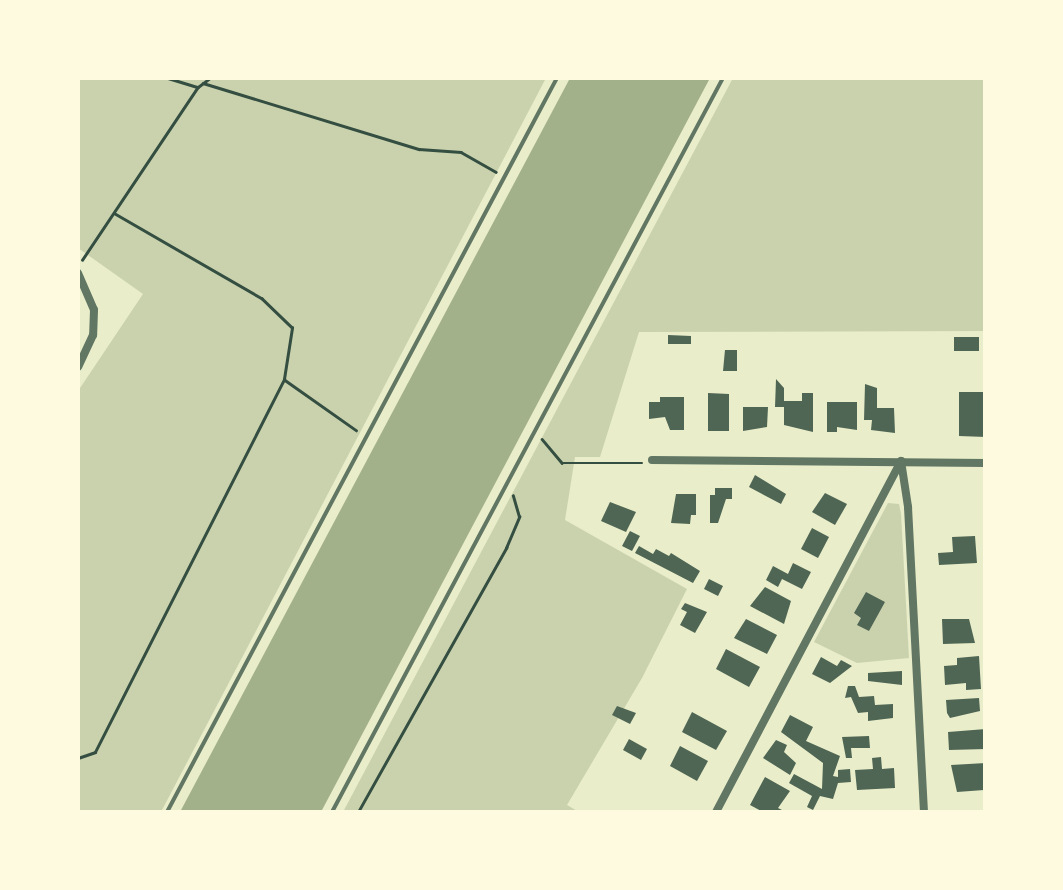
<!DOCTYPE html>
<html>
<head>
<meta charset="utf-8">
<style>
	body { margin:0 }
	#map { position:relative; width:1063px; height:890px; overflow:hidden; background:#e9edc9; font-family:"Archivo Narrow",sans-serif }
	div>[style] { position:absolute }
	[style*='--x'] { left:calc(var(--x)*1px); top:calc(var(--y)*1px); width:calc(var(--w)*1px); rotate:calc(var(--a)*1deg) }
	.green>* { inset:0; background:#cad2ad }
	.water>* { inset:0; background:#a3b18a }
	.building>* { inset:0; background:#4f6655 }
	.path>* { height:2.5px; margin:-1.25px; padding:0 1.25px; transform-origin:1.25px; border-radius:1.25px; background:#344e41 }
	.service>* { height:4px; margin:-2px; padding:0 2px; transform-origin:2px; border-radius:2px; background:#617663 }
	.minor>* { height:8px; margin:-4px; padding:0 4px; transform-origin:4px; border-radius:4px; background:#617663 }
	span { translate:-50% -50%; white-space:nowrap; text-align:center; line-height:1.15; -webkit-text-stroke:8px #fefae0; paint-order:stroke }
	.frame { position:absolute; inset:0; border:80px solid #fefae0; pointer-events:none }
</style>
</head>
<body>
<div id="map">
	<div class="green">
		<i style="clip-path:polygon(78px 78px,546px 78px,161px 812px,78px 812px,78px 391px,143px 294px,78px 248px)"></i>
		<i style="clip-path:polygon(733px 78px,985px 78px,985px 331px,639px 332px,600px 457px,575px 457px,565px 520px,687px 589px,642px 678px,567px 805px,579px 812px,343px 812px)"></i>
		<i style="clip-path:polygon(888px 503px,899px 504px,901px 514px,909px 658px,857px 663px,814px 642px)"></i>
	</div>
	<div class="water">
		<i style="clip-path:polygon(570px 78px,710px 78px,321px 812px,180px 812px)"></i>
	</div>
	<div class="building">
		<i style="clip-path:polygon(668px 335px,691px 336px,691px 344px,668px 344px)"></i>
		<i style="clip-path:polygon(954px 337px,979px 337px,979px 351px,954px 351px)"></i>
		<i style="clip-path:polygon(725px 350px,737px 350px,737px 371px,723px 371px)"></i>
		<i style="clip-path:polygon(776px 379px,784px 388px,784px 401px,802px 401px,802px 393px,813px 393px,813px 432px,784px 425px,784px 407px,775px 407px)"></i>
		<i style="clip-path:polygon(865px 384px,877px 388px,877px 408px,894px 408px,895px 433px,871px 430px,872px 420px,864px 420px)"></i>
		<i style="clip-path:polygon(959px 392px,986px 392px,986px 437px,959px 436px)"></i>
		<i style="clip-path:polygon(708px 393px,729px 394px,729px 431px,708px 431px)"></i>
		<i style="clip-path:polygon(660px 397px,684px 397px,684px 430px,670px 430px,665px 417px,649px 419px,649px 402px,660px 402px)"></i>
		<i style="clip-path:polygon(827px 402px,857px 402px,857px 430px,837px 427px,837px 432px,827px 432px)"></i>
		<i style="clip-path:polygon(743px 407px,768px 407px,767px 427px,743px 431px)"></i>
		<i style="clip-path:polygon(755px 475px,786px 494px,781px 504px,749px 487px)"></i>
		<i style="clip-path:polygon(715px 488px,732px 488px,732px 499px,726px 499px,718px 523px,710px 523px,710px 495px,715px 495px)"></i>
		<i style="clip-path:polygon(825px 493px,847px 504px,835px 525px,812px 512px)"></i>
		<i style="clip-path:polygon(676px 494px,696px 494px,696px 515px,691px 515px,690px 524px,671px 523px)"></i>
		<i style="clip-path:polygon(610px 502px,636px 512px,626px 532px,601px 521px)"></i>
		<i style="clip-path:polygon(812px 528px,829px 537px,818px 558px,801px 549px)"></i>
		<i style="clip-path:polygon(630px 531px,640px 536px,632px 551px,622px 546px)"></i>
		<i style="clip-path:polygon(975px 536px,977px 563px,939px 565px,938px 553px,953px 552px,952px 537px)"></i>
		<i style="clip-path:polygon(639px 546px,653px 554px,656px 549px,669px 556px,671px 553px,700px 571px,693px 583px,635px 553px)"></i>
		<i style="clip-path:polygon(793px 563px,811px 572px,802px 589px,782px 579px,778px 587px,766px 580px,773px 566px,788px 574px)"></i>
		<i style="clip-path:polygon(709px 579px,723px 586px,718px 596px,704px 589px)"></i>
		<i style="clip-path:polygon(765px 587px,791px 601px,784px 624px,750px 606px)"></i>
		<i style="clip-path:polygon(866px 592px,885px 602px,869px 631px,857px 625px,861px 618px,854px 613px)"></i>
		<i style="clip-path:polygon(685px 603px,707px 612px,695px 633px,680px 625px,687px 612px,681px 609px)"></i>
		<i style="clip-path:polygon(746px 619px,777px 635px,767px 654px,734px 638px)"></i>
		<i style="clip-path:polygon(942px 619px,969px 619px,975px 643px,943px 644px)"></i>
		<i style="clip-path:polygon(726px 649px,760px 667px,749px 687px,716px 669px)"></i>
		<i style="clip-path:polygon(979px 656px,981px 689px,966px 690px,966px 683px,945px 685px,944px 666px,957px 665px,957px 658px)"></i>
		<i style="clip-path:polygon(821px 657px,837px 666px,841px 660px,852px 666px,830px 683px,812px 674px)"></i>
		<i style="clip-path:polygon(902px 671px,902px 685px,868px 681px,868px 673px)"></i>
		<i style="clip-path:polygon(848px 686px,855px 686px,859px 697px,874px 696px,875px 705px,893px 704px,893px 718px,868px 721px,868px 712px,858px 713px,851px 697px,845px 698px)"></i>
		<i style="clip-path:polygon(979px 698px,980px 711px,950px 718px,947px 713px,946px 700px)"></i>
		<i style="clip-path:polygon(617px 706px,636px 713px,630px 724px,612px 715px)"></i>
		<i style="clip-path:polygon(692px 712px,727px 731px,716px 750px,682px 732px)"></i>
		<i style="clip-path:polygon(790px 715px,813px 727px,806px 741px,840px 756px,833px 776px,838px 777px,838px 770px,850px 769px,851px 782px,838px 783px,833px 799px,820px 796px,813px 810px,807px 807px,812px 796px,789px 783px,794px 774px,822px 789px,823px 763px,781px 732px)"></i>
		<i style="clip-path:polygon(986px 729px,986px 749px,949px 750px,948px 732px)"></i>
		<i style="clip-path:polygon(869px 736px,870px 748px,851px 748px,852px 758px,846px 758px,842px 737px)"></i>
		<i style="clip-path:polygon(629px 739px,647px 749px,641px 760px,623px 750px)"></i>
		<i style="clip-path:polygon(776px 740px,787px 745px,784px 752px,796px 763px,790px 775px,763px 758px)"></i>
		<i style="clip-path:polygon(680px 746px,708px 761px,697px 781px,670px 766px)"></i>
		<i style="clip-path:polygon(881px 757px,882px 769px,894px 768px,895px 788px,857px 790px,855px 770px,873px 769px,872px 758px)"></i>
		<i style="clip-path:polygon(986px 763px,984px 790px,957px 792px,951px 765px)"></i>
		<i style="clip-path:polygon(765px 777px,790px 791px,778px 808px,786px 812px,763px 812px,750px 805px)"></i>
	</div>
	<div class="path">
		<i style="--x:168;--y:78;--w:31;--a:17"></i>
		<i style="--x:203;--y:83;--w:226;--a:17"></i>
		<i style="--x:419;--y:149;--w:42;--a:4.1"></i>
		<i style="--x:461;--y:152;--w:40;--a:29.7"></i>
		<i style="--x:82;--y:260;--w:208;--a:-56.2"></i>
		<i style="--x:198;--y:87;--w:15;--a:-37"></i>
		<i style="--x:285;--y:380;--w:87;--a:35.2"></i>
		<i style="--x:542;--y:439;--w:31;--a:50"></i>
		<i style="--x:562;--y:463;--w:80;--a:0"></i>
		<i style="--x:78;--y:758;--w:18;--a:-19"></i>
		<i style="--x:95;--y:752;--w:418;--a:-63.1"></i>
		<i style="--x:284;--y:379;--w:52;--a:-81.1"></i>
		<i style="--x:292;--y:328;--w:42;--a:-136"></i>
		<i style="--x:262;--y:299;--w:170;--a:-150"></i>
		<i style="--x:358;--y:812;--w:303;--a:-60.7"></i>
		<i style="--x:506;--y:548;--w:34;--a:-67"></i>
		<i style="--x:519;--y:517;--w:22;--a:-106"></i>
	</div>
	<div class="service">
		<i style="--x:167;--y:812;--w:831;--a:-62.02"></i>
		<i style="--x:332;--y:812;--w:832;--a:-61.96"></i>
	</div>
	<div class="minor">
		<i style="--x:78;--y:273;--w:40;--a:66.6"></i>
		<i style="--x:94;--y:310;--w:25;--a:92"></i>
		<i style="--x:93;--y:335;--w:35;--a:115"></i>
		<i style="--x:652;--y:460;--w:334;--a:0.5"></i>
		<i style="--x:901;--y:461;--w:47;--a:81.3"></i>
		<i style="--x:908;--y:507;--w:305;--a:87"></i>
		<i style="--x:716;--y:812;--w:397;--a:-62.2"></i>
	</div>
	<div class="frame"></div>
</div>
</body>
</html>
